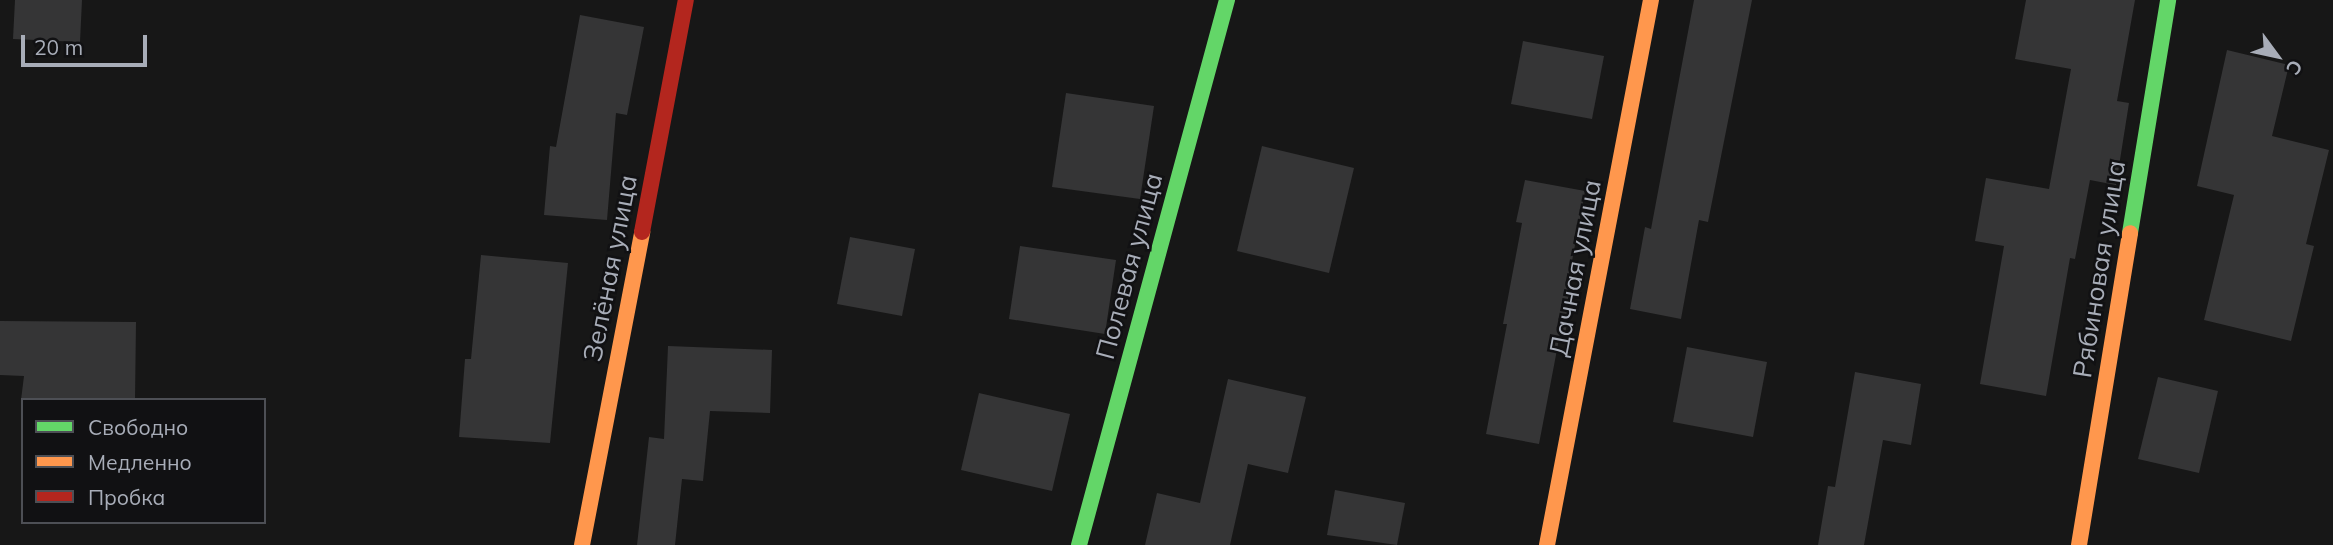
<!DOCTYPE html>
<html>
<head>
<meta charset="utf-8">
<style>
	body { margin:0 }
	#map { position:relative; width:2333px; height:545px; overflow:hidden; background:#171717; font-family:Mulish,sans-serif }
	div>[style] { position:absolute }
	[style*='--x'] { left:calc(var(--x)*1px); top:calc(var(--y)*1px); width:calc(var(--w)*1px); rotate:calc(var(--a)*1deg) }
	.building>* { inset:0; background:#353536 }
	.fast>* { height:16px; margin:-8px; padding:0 8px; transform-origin:8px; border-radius:8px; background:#63d668 }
	.slow>* { height:16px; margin:-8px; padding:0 8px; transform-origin:8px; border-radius:8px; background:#ff974d }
	.jam>* { height:16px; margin:-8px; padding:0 8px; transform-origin:8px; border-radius:8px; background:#b3261e }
	span { translate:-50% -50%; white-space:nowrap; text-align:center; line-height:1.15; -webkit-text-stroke:5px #111113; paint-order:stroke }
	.street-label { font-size:26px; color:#a8adb8 }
	.legend { position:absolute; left:21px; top:398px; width:245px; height:126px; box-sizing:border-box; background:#111113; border:2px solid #4d4f55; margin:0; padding:9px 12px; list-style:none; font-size:21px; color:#a8adb8 }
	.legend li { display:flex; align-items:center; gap:14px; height:35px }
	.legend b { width:35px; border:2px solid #4d4f55 }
	.north { position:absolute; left:2242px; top:21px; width:70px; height:70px; -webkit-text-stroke:5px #111113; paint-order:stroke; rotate:123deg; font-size:19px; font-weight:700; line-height:28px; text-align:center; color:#a8adb8 }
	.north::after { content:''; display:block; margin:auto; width:24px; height:32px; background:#a8adb8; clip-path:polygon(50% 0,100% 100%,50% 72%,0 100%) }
	.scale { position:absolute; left:21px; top:35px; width:126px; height:32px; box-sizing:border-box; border:4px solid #a8adb8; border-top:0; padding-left:9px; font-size:21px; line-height:24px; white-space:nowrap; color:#a8adb8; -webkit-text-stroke:5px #111113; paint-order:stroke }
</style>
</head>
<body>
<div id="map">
	<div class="building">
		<i style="clip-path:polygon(15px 0,82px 0,80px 42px,13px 39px)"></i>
		<i style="clip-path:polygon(1694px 0,1752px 0,1708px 222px,1699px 220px,1681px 319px,1630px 309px,1645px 227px,1651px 229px)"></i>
		<i style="clip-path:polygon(2026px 0,2135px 0,2117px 101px,2129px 103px,2116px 185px,2090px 180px,2075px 259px,2070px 258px,2046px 396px,1980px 384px,2004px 246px,1975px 241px,1986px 178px,2049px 189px,2071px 69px,2015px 59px)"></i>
		<i style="clip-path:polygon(580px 15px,644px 27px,627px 115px,616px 113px,607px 220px,544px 215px,550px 146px,556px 147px)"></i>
		<i style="clip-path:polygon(1523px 41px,1604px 56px,1592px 119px,1511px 104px)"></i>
		<i style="clip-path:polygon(2227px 50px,2289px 65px,2272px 136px,2329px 150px,2306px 244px,2314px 246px,2291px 341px,2204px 320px,2234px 195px,2197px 186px)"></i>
		<i style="clip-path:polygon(1066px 93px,1154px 106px,1140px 199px,1052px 187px)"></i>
		<i style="clip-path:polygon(1262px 146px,1354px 168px,1329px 273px,1237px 251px)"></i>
		<i style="clip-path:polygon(1525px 180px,1585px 191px,1567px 288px,1573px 289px,1565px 335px,1560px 334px,1539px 444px,1486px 434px,1507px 324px,1503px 324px,1522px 223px,1516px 222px)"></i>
		<i style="clip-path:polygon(850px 237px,915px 249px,902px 316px,837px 304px)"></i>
		<i style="clip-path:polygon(1020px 246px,1116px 260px,1105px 334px,1009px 319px)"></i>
		<i style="clip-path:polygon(481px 255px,568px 263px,550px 443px,459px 437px,465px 359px,471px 359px)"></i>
		<i style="clip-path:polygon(0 321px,136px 322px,135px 400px,21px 400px,24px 376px,0 375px)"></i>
		<i style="clip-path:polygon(668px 346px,772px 350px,770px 413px,710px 411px,703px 481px,682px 479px,675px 545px,637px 545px,649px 437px,664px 439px)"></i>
		<i style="clip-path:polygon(1687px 347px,1767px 362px,1753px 437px,1673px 422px)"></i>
		<i style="clip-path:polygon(1855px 372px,1921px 384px,1911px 445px,1883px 440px,1864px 545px,1818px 545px,1828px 486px,1835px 487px)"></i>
		<i style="clip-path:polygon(2158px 377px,2218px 391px,2199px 473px,2138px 459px)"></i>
		<i style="clip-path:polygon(1228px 379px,1306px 397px,1288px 473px,1248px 464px,1230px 545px,1145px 545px,1157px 493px,1200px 503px)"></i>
		<i style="clip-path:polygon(979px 393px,1070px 414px,1052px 491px,961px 470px)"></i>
		<i style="clip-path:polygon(1335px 490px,1405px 503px,1397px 545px,1327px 535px)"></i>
	</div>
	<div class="fast">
		<i style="--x:2130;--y:233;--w:236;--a:-80.7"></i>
		<i style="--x:1079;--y:545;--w:565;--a:-74.81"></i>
	</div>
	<div class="slow">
		<i style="--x:582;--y:545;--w:319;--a:-79.1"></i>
		<i style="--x:1547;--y:545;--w:555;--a:-79.2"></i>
		<i style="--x:2079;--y:545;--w:316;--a:-80.7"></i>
	</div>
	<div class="jam">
		<i style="--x:642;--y:232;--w:236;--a:-79.3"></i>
	</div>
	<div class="street-label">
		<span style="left:1129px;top:266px;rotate:-75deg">Полевая улица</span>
		<span style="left:610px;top:268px;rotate:-79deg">Зелёная улица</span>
		<span style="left:1575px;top:268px;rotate:-79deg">Дачная улица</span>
		<span style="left:2099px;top:269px;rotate:-81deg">Рябиновая улица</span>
	</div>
	<ul class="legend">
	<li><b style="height:9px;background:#63d668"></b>Свободно</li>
	<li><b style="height:9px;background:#ff974d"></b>Медленно</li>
	<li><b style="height:9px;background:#b3261e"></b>Пробка</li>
	</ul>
	<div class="north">С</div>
	<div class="scale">20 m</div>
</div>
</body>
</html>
